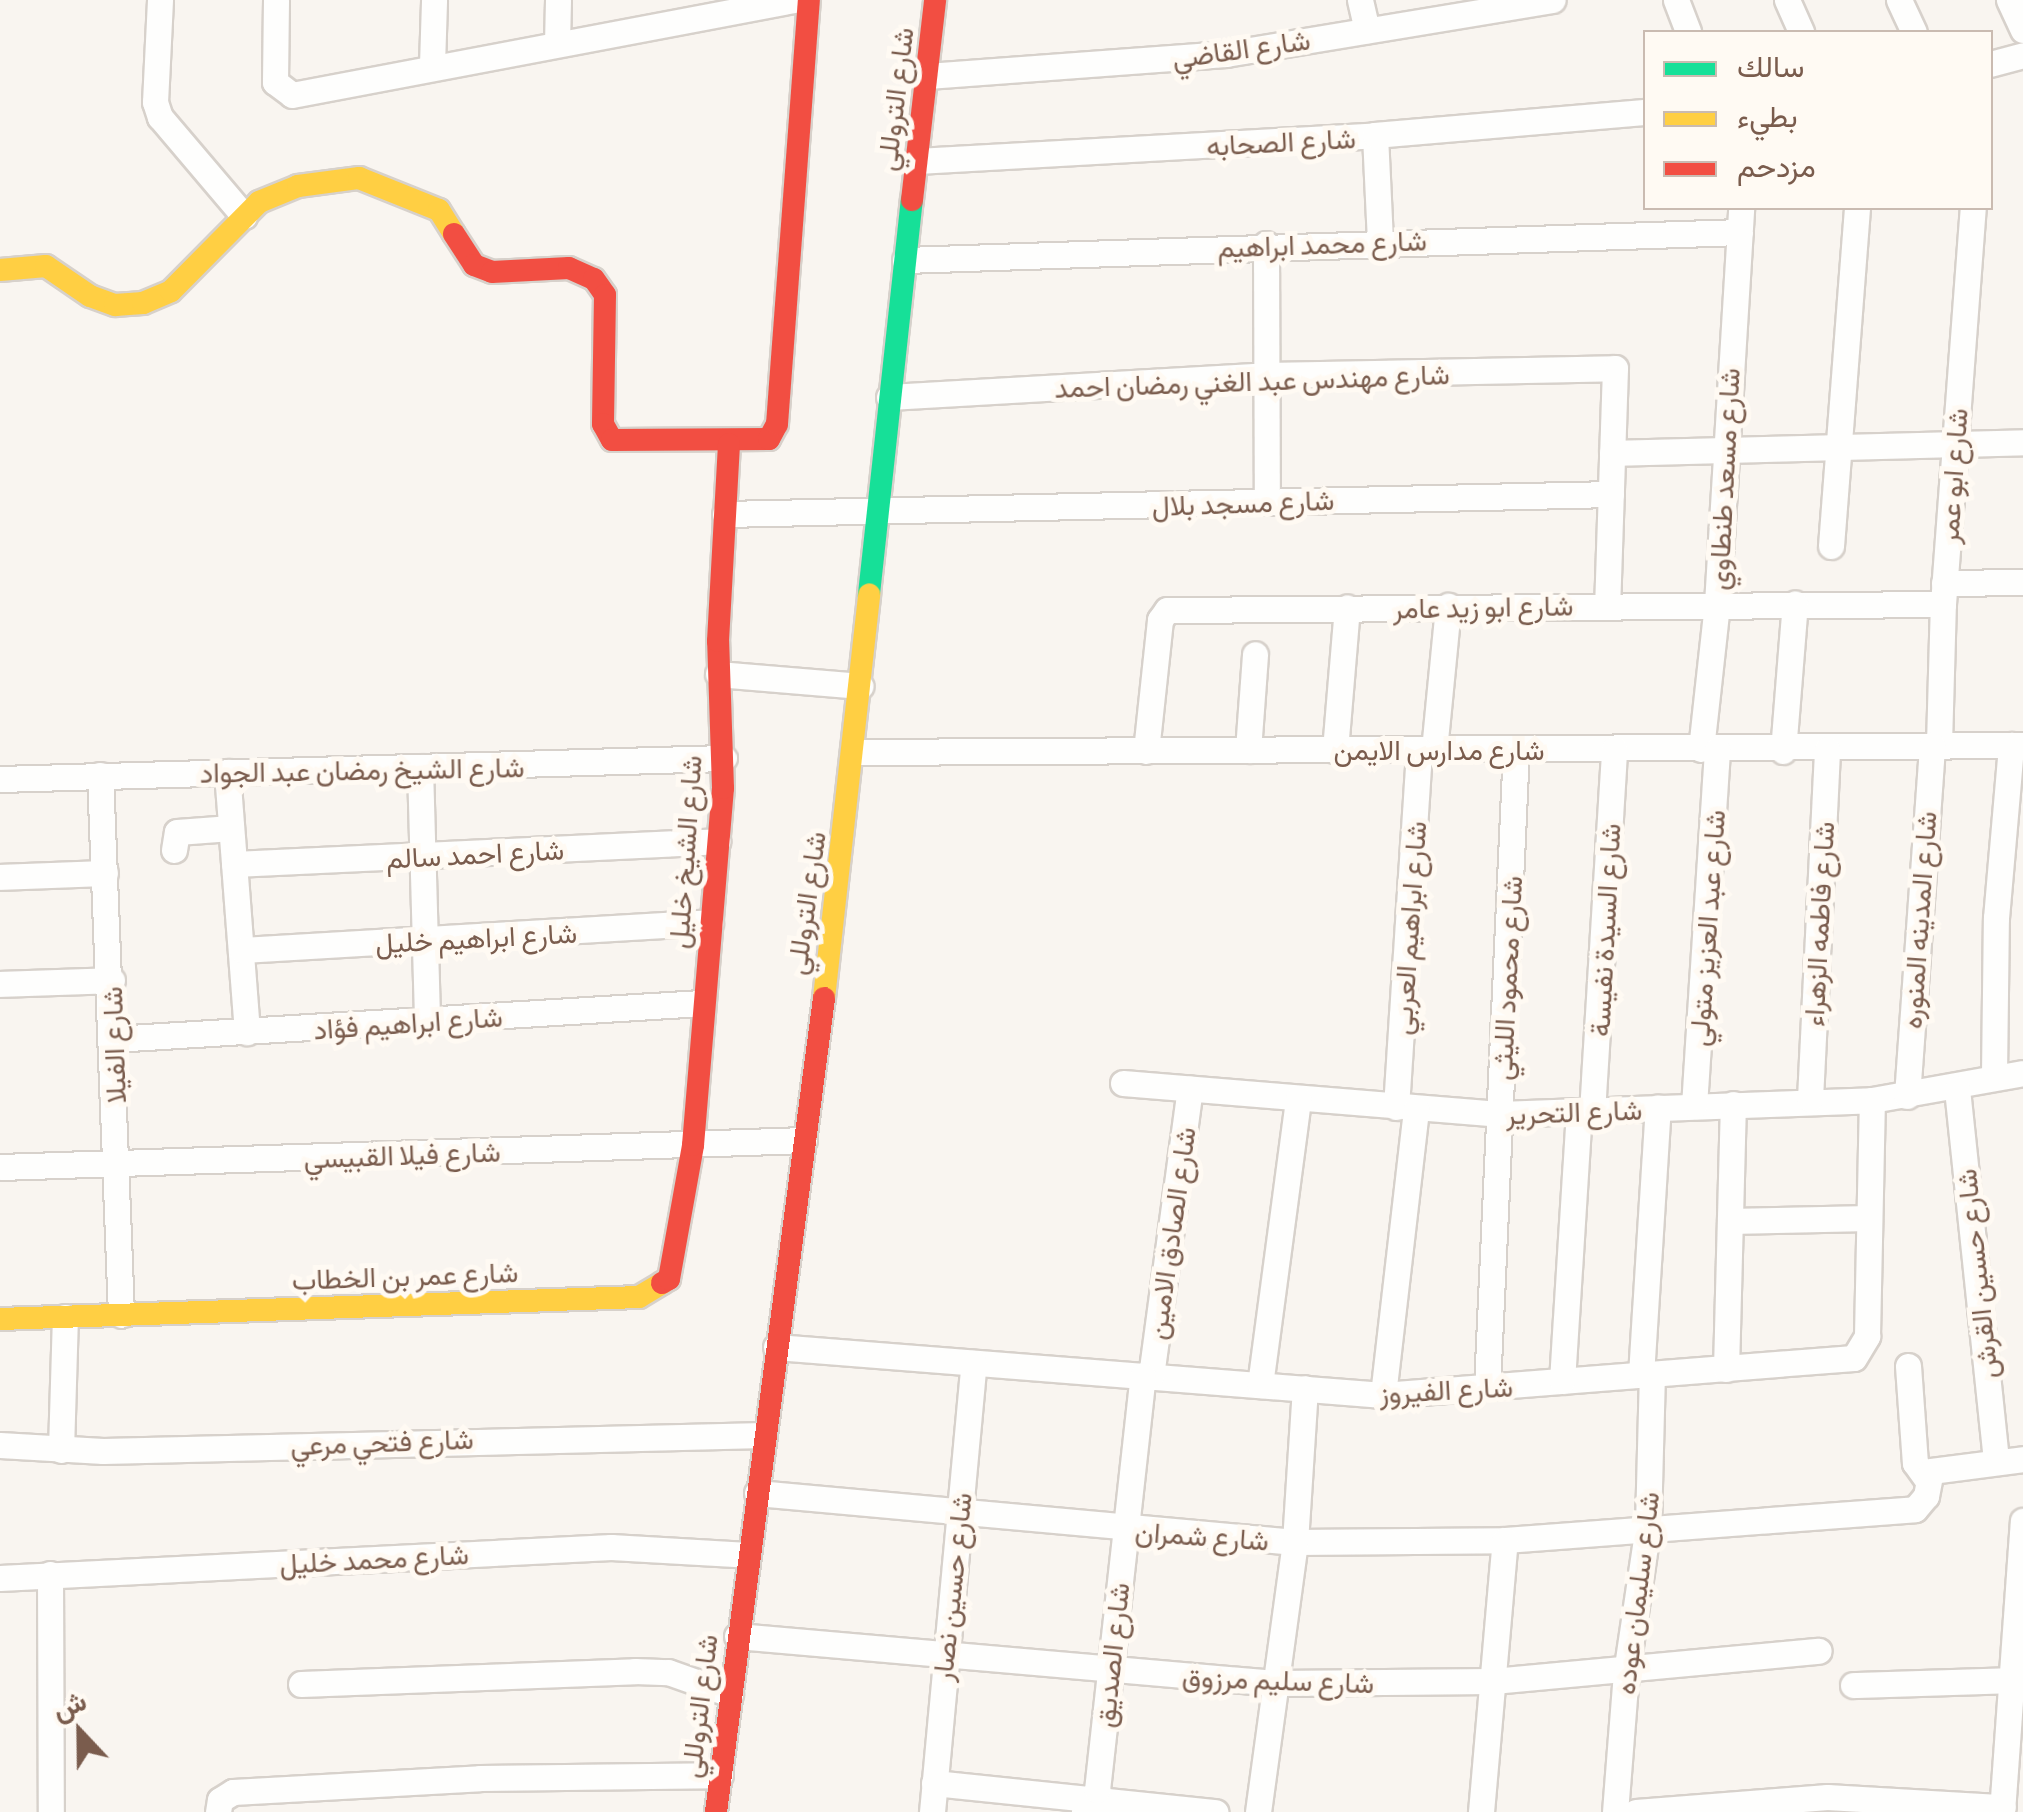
<!DOCTYPE html>
<html>
<head>
<meta charset="utf-8">
<style>
	body { margin:0 }
	#map { position:relative; width:2023px; height:1812px; overflow:hidden; background:#f9f5f0; font-family:Commissioner,Vazirmatn,sans-serif }
	div>[style] { position:absolute }
	[style*='--x'] { left:calc(var(--x)*1px); top:calc(var(--y)*1px); width:calc(var(--w)*1px); rotate:calc(var(--a)*1deg) }
	.roads { filter:drop-shadow(2px 0 #d7d1cb) drop-shadow(-2px 0 #d7d1cb) drop-shadow(0 2px #d7d1cb) drop-shadow(0 -2px #d7d1cb) }
	.street>* { height:25px; margin:-12.5px; padding:0 12.5px; transform-origin:12.5px; border-radius:12.5px; background:#fefefd }
	.fast>* { height:22px; margin:-11px; padding:0 11px; transform-origin:11px; border-radius:11px; background:#16e098 }
	.slow>* { height:22px; margin:-11px; padding:0 11px; transform-origin:11px; border-radius:11px; background:#ffcf43 }
	.jam>* { height:22px; margin:-11px; padding:0 11px; transform-origin:11px; border-radius:11px; background:#f24e42 }
	span { translate:-50% -50%; white-space:nowrap; text-align:center; line-height:1.15; -webkit-text-stroke:10px #fffaf3; paint-order:stroke }
	.street-label { font-size:28px; color:#7a5c4d }
	.legend { position:absolute; left:1643px; top:30px; width:350px; height:180px; box-sizing:border-box; background:#fffaf3; border:2px solid #cabbb1; margin:0; padding:12px 18px; list-style:none; font-size:30px; color:#7a5c4d }
	.legend li { display:flex; align-items:center; gap:20px; height:50px }
	.legend b { width:50px; border:2px solid #cabbb1 }
	.north { position:absolute; left:30px; top:1682px; width:100px; height:100px; -webkit-text-stroke:8px #fffaf3; paint-order:stroke; rotate:338deg; font-size:28px; font-weight:700; line-height:40px; text-align:center; color:#7a5c4d }
	.north::after { content:''; display:block; margin:auto; width:35px; height:45px; background:#7a5c4d; clip-path:polygon(50% 0,100% 100%,50% 72%,0 100%) }
</style>
</head>
<body>
<div id="map">
	<div class="roads">
		<div class="street">
			<i style="--x:160;--y:0;--w:102;--a:92.8"></i>
			<i style="--x:155;--y:102;--w:16;--a:72"></i>
			<i style="--x:160;--y:117;--w:130;--a:49.7"></i>
			<i style="--x:276;--y:0;--w:82;--a:90.7"></i>
			<i style="--x:275;--y:82;--w:21;--a:37"></i>
			<i style="--x:292;--y:95;--w:511;--a:-10.72"></i>
			<i style="--x:1360;--y:0;--w:31;--a:77"></i>
			<i style="--x:1676;--y:0;--w:34;--a:69"></i>
			<i style="--x:1787;--y:0;--w:35;--a:66"></i>
			<i style="--x:1899;--y:0;--w:35;--a:65"></i>
			<i style="--x:2009;--y:0;--w:33;--a:65"></i>
			<i style="--x:557;--y:44;--w:44;--a:-88.7"></i>
			<i style="--x:1990;--y:64;--w:34;--a:-15"></i>
			<i style="--x:432;--y:65;--w:65;--a:-88.2"></i>
			<i style="--x:926;--y:76;--w:301;--a:-4.2"></i>
			<i style="--x:1226;--y:54;--w:331;--a:-9.4"></i>
			<i style="--x:1375;--y:135;--w:105;--a:87.3"></i>
			<i style="--x:916;--y:161;--w:460;--a:-3.2"></i>
			<i style="--x:1375;--y:135;--w:272;--a:-4.9"></i>
			<i style="--x:1266;--y:244;--w:256;--a:89.8"></i>
			<i style="--x:905;--y:260;--w:835;--a:-1.92"></i>
			<i style="--x:889;--y:397;--w:378;--a:-3.3"></i>
			<i style="--x:1266;--y:375;--w:349;--a:-1.1"></i>
			<i style="--x:1615;--y:368;--w:237;--a:91.9"></i>
			<i style="--x:1612;--y:453;--w:411;--a:-1.5"></i>
			<i style="--x:725;--y:514;--w:886;--a:-1.29"></i>
			<i style="--x:1831;--y:546;--w:339;--a:-85.6"></i>
			<i style="--x:1944;--y:583;--w:79;--a:-0.7"></i>
			<i style="--x:718;--y:674;--w:143;--a:4.8"></i>
			<i style="--x:1939;--y:744;--w:140;--a:-88.4"></i>
			<i style="--x:1943;--y:604;--w:397;--a:-85.7"></i>
			<i style="--x:1701;--y:749;--w:146;--a:-83.7"></i>
			<i style="--x:1717;--y:604;--w:397;--a:-86.5"></i>
			<i style="--x:1248;--y:750;--w:96;--a:-85.8"></i>
			<i style="--x:1335;--y:750;--w:143;--a:-85.2"></i>
			<i style="--x:1434;--y:750;--w:145;--a:-84.4"></i>
			<i style="--x:1146;--y:751;--w:132;--a:-83.9"></i>
			<i style="--x:1160;--y:620;--w:12;--a:-55"></i>
			<i style="--x:1167;--y:610;--w:776;--a:-0.44"></i>
			<i style="--x:1783;--y:751;--w:148;--a:-85.4"></i>
			<i style="--x:856;--y:752;--w:1167;--a:-0.34"></i>
			<i style="--x:420;--y:767;--w:253;--a:88.4"></i>
			<i style="--x:227;--y:772;--w:261;--a:85.6"></i>
			<i style="--x:100;--y:775;--w:540;--a:87.77"></i>
			<i style="--x:0;--y:779;--w:724;--a:-1.66"></i>
			<i style="--x:174;--y:850;--w:18;--a:-81"></i>
			<i style="--x:177;--y:832;--w:54;--a:-4.2"></i>
			<i style="--x:234;--y:864;--w:484;--a:-2.7"></i>
			<i style="--x:0;--y:877;--w:105;--a:-2.2"></i>
			<i style="--x:242;--y:950;--w:469;--a:-3.4"></i>
			<i style="--x:0;--y:984;--w:112;--a:-2"></i>
			<i style="--x:113;--y:1039;--w:590;--a:-3.5"></i>
			<i style="--x:1994;--y:1075;--w:157;--a:-89.3"></i>
			<i style="--x:1996;--y:918;--w:174;--a:-85"></i>
			<i style="--x:1123;--y:1083;--w:377;--a:4.7"></i>
			<i style="--x:1499;--y:1114;--w:373;--a:-2.1"></i>
			<i style="--x:1872;--y:1100;--w:153;--a:-10.1"></i>
			<i style="--x:1957;--y:1089;--w:372;--a:84"></i>
			<i style="--x:1907;--y:1096;--w:352;--a:-85.9"></i>
			<i style="--x:1810;--y:1099;--w:350;--a:-87.2"></i>
			<i style="--x:1694;--y:1106;--w:357;--a:-86.3"></i>
			<i style="--x:1396;--y:1107;--w:358;--a:-86.3"></i>
			<i style="--x:1592;--y:1112;--w:364;--a:-86.5"></i>
			<i style="--x:0;--y:1167;--w:804;--a:-1.92"></i>
			<i style="--x:1730;--y:1221;--w:139;--a:-1.2"></i>
			<i style="--x:776;--y:1347;--w:609;--a:4.52"></i>
			<i style="--x:1383;--y:1395;--w:472;--a:-4.5"></i>
			<i style="--x:1854;--y:1358;--w:26;--a:-59"></i>
			<i style="--x:1867;--y:1336;--w:236;--a:-88.8"></i>
			<i style="--x:1908;--y:1366;--w:97;--a:85.9"></i>
			<i style="--x:1915;--y:1463;--w:19;--a:54"></i>
			<i style="--x:1726;--y:1369;--w:265;--a:-88.5"></i>
			<i style="--x:1641;--y:1375;--w:268;--a:-86.4"></i>
			<i style="--x:1151;--y:1376;--w:290;--a:-82.3"></i>
			<i style="--x:1562;--y:1381;--w:270;--a:-86.4"></i>
			<i style="--x:1260;--y:1385;--w:289;--a:-82.4"></i>
			<i style="--x:1487;--y:1387;--w:639;--a:-87.4"></i>
			<i style="--x:1383;--y:1395;--w:288;--a:-83.4"></i>
			<i style="--x:0;--y:1445;--w:103;--a:3.3"></i>
			<i style="--x:103;--y:1451;--w:661;--a:-1.39"></i>
			<i style="--x:61;--y:1450;--w:133;--a:-88.3"></i>
			<i style="--x:757;--y:1493;--w:540;--a:5.2"></i>
			<i style="--x:1295;--y:1542;--w:210;--a:-0.5"></i>
			<i style="--x:1505;--y:1540;--w:411;--a:-4.3"></i>
			<i style="--x:1915;--y:1509;--w:17;--a:-50"></i>
			<i style="--x:1926;--y:1496;--w:25;--a:-79"></i>
			<i style="--x:1931;--y:1471;--w:93;--a:-7.4"></i>
			<i style="--x:50;--y:1574;--w:238;--a:89.8"></i>
			<i style="--x:0;--y:1578;--w:612;--a:-2.9"></i>
			<i style="--x:611;--y:1547;--w:137;--a:3.3"></i>
			<i style="--x:737;--y:1636;--w:540;--a:4.99"></i>
			<i style="--x:1275;--y:1683;--w:218;--a:-0.5"></i>
			<i style="--x:1493;--y:1681;--w:327;--a:-5.3"></i>
			<i style="--x:301;--y:1684;--w:334;--a:-2.2"></i>
			<i style="--x:635;--y:1671;--w:33;--a:2"></i>
			<i style="--x:668;--y:1672;--w:66;--a:19.5"></i>
			<i style="--x:1853;--y:1685;--w:158;--a:-1.8"></i>
			<i style="--x:934;--y:1783;--w:283;--a:5.9"></i>
			<i style="--x:218;--y:1812;--w:12;--a:-81"></i>
			<i style="--x:220;--y:1800;--w:15;--a:-32"></i>
			<i style="--x:233;--y:1792;--w:247;--a:-3.2"></i>
			<i style="--x:480;--y:1778;--w:240;--a:-0.7"></i>
			<i style="--x:932;--y:1812;--w:451;--a:-84.7"></i>
			<i style="--x:1084;--y:1812;--w:26;--a:-59"></i>
			<i style="--x:1097;--y:1790;--w:417;--a:-83.7"></i>
			<i style="--x:1258;--y:1812;--w:273;--a:-82.2"></i>
			<i style="--x:1295;--y:1542;--w:154;--a:-86.3"></i>
			<i style="--x:1481;--y:1812;--w:273;--a:-85"></i>
			<i style="--x:1615;--y:1812;--w:139;--a:-85.5"></i>
			<i style="--x:1626;--y:1673;--w:150;--a:-81.5"></i>
			<i style="--x:1648;--y:1525;--w:150;--a:-88.5"></i>
			<i style="--x:1636;--y:1812;--w:192;--a:-4.5"></i>
			<i style="--x:1827;--y:1797;--w:176;--a:3.3"></i>
			<i style="--x:2002;--y:1812;--w:292;--a:-85.9"></i>
		</div>
		<div class="fast">
			<i style="--x:869;--y:594;--w:396;--a:-83.8"></i>
		</div>
		<div class="slow">
			<i style="--x:0;--y:270;--w:46;--a:-5"></i>
			<i style="--x:46;--y:266;--w:53;--a:34.3"></i>
			<i style="--x:90;--y:296;--w:27;--a:20"></i>
			<i style="--x:115;--y:305;--w:28;--a:-4"></i>
			<i style="--x:143;--y:303;--w:30;--a:-23"></i>
			<i style="--x:171;--y:291;--w:125;--a:-45.3"></i>
			<i style="--x:259;--y:202;--w:42;--a:-22.3"></i>
			<i style="--x:298;--y:186;--w:62;--a:-7.5"></i>
			<i style="--x:359;--y:178;--w:86;--a:21.8"></i>
			<i style="--x:439;--y:210;--w:28;--a:58"></i>
			<i style="--x:824;--y:998;--w:406;--a:-83.6"></i>
			<i style="--x:0;--y:1319;--w:639;--a:-1.97"></i>
			<i style="--x:639;--y:1297;--w:27;--a:-31"></i>
		</div>
		<div class="jam">
			<i style="--x:912;--y:200;--w:201;--a:-83.4"></i>
			<i style="--x:454;--y:234;--w:37;--a:57"></i>
			<i style="--x:474;--y:265;--w:19;--a:21"></i>
			<i style="--x:492;--y:272;--w:77;--a:-3"></i>
			<i style="--x:569;--y:268;--w:27;--a:24"></i>
			<i style="--x:594;--y:279;--w:19;--a:55"></i>
			<i style="--x:605;--y:295;--w:129;--a:90.9"></i>
			<i style="--x:603;--y:424;--w:18;--a:61"></i>
			<i style="--x:612;--y:440;--w:157;--a:-0.4"></i>
			<i style="--x:769;--y:439;--w:17;--a:-62"></i>
			<i style="--x:777;--y:424;--w:425;--a:-85.7"></i>
			<i style="--x:662;--y:1283;--w:8;--a:-30"></i>
			<i style="--x:669;--y:1279;--w:136;--a:-79.8"></i>
			<i style="--x:693;--y:1145;--w:358;--a:-85.2"></i>
			<i style="--x:723;--y:788;--w:147;--a:-91.9"></i>
			<i style="--x:718;--y:641;--w:197;--a:-86.8"></i>
			<i style="--x:716;--y:1812;--w:821;--a:-82.44"></i>
		</div>
	</div>
	<div class="street-label">
		<span style="left:1241px;top:48px;rotate:-8deg">شارع القاضي</span>
		<span style="left:894px;top:99px;rotate:-83deg">شارع التروللي</span>
		<span style="left:1281px;top:141px;rotate:-3deg">شارع الصحابه</span>
		<span style="left:1322px;top:243px;rotate:-2deg">شارع محمد ابراهيم</span>
		<span style="left:1252px;top:380px;rotate:-2deg">شارع مهندس عبد الغني رمضان احمد</span>
		<span style="left:1952px;top:476px;rotate:-86deg">شارع ابو عمر</span>
		<span style="left:1723px;top:479px;rotate:-87deg">شارع مسعد طنطاوي</span>
		<span style="left:1243px;top:502px;rotate:-2deg">شارع مسجد بلال</span>
		<span style="left:1483px;top:606px;rotate:-1deg">شارع ابو زيد عامر</span>
		<span style="left:1439px;top:749px">شارع مدارس الايمن</span>
		<span style="left:362px;top:769px;rotate:-1deg">شارع الشيخ رمضان عبد الجواد</span>
		<span style="left:684px;top:852px;rotate:-86deg">شارع الشيخ خليل</span>
		<span style="left:475px;top:853px;rotate:-3deg">شارع احمد سالم</span>
		<span style="left:805px;top:903px;rotate:-82deg">شارع التروللي</span>
		<span style="left:1918px;top:920px;rotate:-86deg">شارع المدينه المنوره</span>
		<span style="left:1818px;top:924px;rotate:-87deg">شارع فاطمه الزهراء</span>
		<span style="left:1408px;top:928px;rotate:-86deg">شارع ابراهيم العربي</span>
		<span style="left:1706px;top:928px;rotate:-86deg">شارع عبد العزيز متولي</span>
		<span style="left:1604px;top:930px;rotate:-87deg">شارع السيدة نفيسة</span>
		<span style="left:476px;top:937px;rotate:-3deg">شارع ابراهيم خليل</span>
		<span style="left:1506px;top:978px;rotate:-87deg">شارع محمود الليثي</span>
		<span style="left:408px;top:1022px;rotate:-4deg">شارع ابراهيم فؤاد</span>
		<span style="left:113px;top:1045px;rotate:-92deg">شارع الفيلا</span>
		<span style="left:1574px;top:1111px;rotate:-2deg">شارع التحرير</span>
		<span style="left:402px;top:1154px;rotate:-2deg">شارع فيلا القبيسي</span>
		<span style="left:1170px;top:1233px;rotate:-82deg">شارع الصادق الامين</span>
		<span style="left:1976px;top:1274px;rotate:-96deg">شارع حسين القرش</span>
		<span style="left:405px;top:1275px;rotate:-2deg">شارع عمر بن الخطاب</span>
		<span style="left:1446px;top:1389px;rotate:-3deg">شارع الفيروز</span>
		<span style="left:382px;top:1441px;rotate:-2deg">شارع فتحي مرعي</span>
		<span style="left:1202px;top:1535px;rotate:4deg">شارع شمران</span>
		<span style="left:374px;top:1558px;rotate:-3deg">شارع محمد خليل</span>
		<span style="left:951px;top:1587px;rotate:-84deg">شارع حسين نصار</span>
		<span style="left:1636px;top:1593px;rotate:-83deg">شارع سليمان عوده</span>
		<span style="left:1111px;top:1655px;rotate:-84deg">شارع الصديق</span>
		<span style="left:1278px;top:1679px;rotate:2deg">شارع سليم مرزوق</span>
		<span style="left:698px;top:1706px;rotate:-83deg">شارع التروللي</span>
	</div>
	<ul class="legend">
	<li><b style="height:12px;background:#16e098"></b>سالك</li>
	<li><b style="height:12px;background:#ffcf43"></b>بطيء</li>
	<li><b style="height:12px;background:#f24e42"></b>مزدحم</li>
	</ul>
	<div class="north">ش</div>
</div>
</body>
</html>
